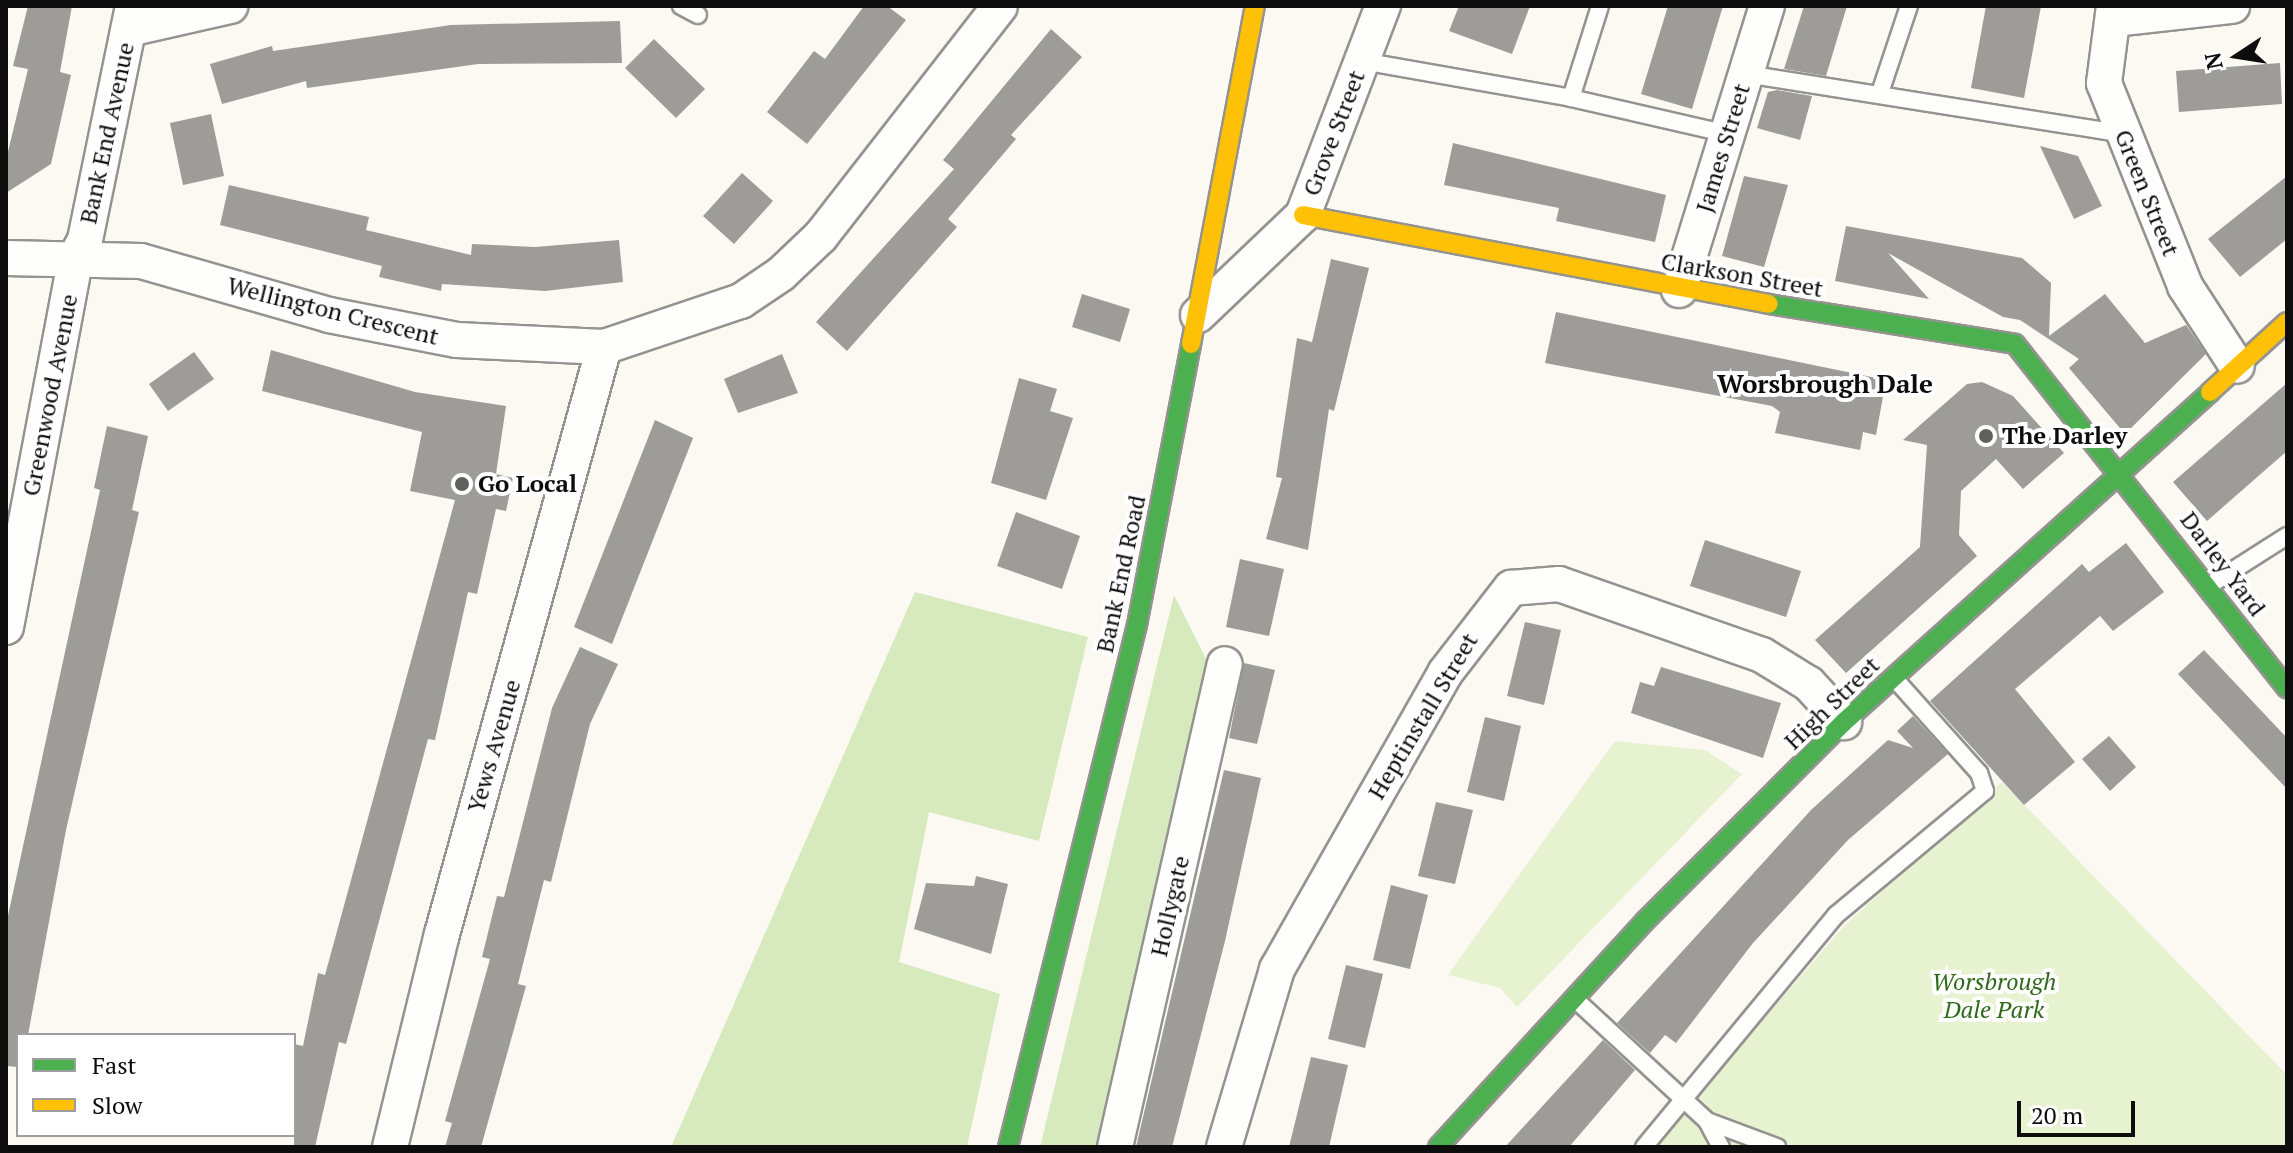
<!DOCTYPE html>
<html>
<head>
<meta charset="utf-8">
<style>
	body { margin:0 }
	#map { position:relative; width:2293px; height:1153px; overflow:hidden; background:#fbf9f2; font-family:"PT Serif",serif }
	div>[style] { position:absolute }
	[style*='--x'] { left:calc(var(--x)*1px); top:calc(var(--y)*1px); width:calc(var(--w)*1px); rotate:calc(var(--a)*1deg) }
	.green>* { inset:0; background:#e6f2d0 }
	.forest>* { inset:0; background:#d7eabe }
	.building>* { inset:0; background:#9e9c98 }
	.roads { filter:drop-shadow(2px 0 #949390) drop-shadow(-2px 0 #949390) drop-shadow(0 2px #949390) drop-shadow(0 -2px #949390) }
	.lane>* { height:16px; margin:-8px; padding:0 8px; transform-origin:8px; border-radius:8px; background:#fefefd }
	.street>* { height:34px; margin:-17px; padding:0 17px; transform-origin:17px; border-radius:17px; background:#fefefd }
	.fast>* { height:18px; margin:-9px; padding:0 9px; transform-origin:9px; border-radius:9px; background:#4caf50 }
	.slow>* { height:18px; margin:-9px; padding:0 9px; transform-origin:9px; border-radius:9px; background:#ffc107 }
	.dots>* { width:22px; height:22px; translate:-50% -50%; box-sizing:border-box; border:4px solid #fff; border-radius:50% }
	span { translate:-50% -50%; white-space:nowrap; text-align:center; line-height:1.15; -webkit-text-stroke:8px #fff; paint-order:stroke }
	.street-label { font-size:24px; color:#0d0d0d }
	.poi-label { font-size:24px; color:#0d0d0d; font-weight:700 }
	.left { translate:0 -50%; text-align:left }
	.park-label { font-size:24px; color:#2e6a19; font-style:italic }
	.neighbourhood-label { font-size:26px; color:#0d0d0d; font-weight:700 }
	.frame { position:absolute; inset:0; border:8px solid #0d0d0d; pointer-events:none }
	.legend { position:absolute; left:16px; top:1033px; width:280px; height:104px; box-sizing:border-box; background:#fff; border:2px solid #9e9e9e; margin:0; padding:10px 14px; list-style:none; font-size:24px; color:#0d0d0d }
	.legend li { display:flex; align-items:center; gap:16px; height:40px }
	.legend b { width:40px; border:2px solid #9e9e9e }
	.north { position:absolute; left:2197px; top:16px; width:80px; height:80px; -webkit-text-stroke:6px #fff; paint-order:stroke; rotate:258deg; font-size:22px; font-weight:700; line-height:32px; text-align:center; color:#0d0d0d }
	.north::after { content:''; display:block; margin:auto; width:28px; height:36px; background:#0d0d0d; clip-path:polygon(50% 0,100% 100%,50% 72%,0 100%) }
	.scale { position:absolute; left:2017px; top:1101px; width:118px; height:36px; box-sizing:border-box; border:4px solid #0d0d0d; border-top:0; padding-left:10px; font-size:24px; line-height:28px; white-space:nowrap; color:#0d0d0d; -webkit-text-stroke:6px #fff; paint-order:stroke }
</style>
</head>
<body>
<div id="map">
	<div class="green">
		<i style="clip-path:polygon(1615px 741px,1705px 750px,1742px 774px,1517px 1007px,1500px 988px,1448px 975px)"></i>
		<i style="clip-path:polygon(2002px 782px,2287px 1075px,2287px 1147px,1654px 1147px,1844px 926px)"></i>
	</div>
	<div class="forest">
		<i style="clip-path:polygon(915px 592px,1088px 637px,1039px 841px,929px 812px,899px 962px,1000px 994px,967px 1147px,671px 1147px)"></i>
		<i style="clip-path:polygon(1174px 595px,1206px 659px,1101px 1147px,1040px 1147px)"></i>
	</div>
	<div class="building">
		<i style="clip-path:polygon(28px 6px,72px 6px,60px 72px,71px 75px,51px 164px,6px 193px,6px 160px,28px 69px,13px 66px)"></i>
		<i style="clip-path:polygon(864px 6px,887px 6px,906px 20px,807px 144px,767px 112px,814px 51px,825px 59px)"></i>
		<i style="clip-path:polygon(1459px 6px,1530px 6px,1512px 54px,1449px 31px)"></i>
		<i style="clip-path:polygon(1668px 6px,1723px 6px,1692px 109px,1641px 94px)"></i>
		<i style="clip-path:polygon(1804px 6px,1847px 6px,1826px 76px,1784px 69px)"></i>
		<i style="clip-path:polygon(1986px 6px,2041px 6px,2024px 98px,1971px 88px)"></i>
		<i style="clip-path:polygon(620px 21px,622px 63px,478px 64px,307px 88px,306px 81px,222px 104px,210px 64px,272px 46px,273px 51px,451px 25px)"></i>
		<i style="clip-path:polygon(1051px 29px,1082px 57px,1011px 135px,1016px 139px,948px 219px,957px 227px,847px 351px,816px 322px,954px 169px,943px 160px)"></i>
		<i style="clip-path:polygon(654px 39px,705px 89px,676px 118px,625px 68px)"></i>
		<i style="clip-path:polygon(2280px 63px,2282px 104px,2179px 112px,2176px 71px)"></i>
		<i style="clip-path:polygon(1777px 90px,1812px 96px,1800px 140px,1757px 128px,1768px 92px)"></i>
		<i style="clip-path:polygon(211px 114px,224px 176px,183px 185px,170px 123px)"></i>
		<i style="clip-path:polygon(1453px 143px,1666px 195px,1655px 242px,1556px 221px,1559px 208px,1444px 185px)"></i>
		<i style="clip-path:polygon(2040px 146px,2078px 156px,2102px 206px,2074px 219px)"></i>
		<i style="clip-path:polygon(742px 173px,773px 201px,734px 244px,703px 216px)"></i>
		<i style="clip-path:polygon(1744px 176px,1788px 185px,1764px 267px,1722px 256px)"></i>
		<i style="clip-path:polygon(2287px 176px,2287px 239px,2240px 277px,2208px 239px)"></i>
		<i style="clip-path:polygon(229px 185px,369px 217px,366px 230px,471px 255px,472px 244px,535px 247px,619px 240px,623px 282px,545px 291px,442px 284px,441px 291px,379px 277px,382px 266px,220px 225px)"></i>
		<i style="clip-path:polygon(1846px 226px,2022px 258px,2051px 283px,2049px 336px,2105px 294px,2145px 343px,2186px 325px,2206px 354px,2125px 434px,2069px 368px,2079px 359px,2020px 320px,2003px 317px,1888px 253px,1929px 299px,1835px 281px)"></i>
		<i style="clip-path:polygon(1331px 259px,1369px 268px,1334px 411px,1329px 409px,1308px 550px,1266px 539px,1282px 478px,1276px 477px,1297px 338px,1312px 342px)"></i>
		<i style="clip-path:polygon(1082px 294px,1130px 309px,1120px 342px,1072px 327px)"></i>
		<i style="clip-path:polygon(1556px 312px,1886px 380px,1876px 435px,1863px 432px,1860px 450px,1775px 433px,1780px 412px,1772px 406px,1545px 363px)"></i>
		<i style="clip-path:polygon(271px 350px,415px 392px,506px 406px,496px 474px,513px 478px,506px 511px,496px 509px,477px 594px,468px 592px,435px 740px,428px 739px,346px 1044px,339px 1042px,315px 1147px,294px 1147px,294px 1044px,303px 1046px,318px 973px,325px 975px,455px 500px,410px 491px,422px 432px,262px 391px)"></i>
		<i style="clip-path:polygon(194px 352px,214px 379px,168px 411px,149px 384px)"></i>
		<i style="clip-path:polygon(782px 354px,798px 393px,738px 413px,724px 379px)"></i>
		<i style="clip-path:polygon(1019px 378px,1057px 389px,1050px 411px,1073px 418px,1046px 500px,991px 483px)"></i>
		<i style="clip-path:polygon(1982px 382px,2013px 396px,2064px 453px,2023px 489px,1996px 459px,1961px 491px,1959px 535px,1977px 556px,1846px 673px,1815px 640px,1920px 547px,1927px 445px,1903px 440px,1967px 384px)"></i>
		<i style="clip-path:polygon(2287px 383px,2287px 451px,2207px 521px,2173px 482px)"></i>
		<i style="clip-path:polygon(655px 420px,693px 438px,612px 644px,574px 627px)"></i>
		<i style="clip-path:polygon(107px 426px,148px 436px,132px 510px,139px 512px,66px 830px,28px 1035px,18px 1035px,18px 1067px,6px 1066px,6px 925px,100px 490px,94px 488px)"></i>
		<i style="clip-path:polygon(1016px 512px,1080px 536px,1062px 589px,997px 566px)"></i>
		<i style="clip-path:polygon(1705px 540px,1801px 571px,1786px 617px,1690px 586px)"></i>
		<i style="clip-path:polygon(2126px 543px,2164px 592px,2113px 631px,2100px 616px,2015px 689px,2075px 762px,2024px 805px,1930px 701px,2082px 564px,2089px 572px)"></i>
		<i style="clip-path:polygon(1240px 559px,1284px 569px,1269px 636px,1226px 627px)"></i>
		<i style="clip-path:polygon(1525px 622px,1561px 630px,1544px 705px,1507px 696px)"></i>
		<i style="clip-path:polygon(580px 647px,618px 664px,590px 724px,551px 882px,544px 880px,518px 984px,526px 986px,481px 1147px,445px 1147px,452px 1123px,445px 1121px,490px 959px,482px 957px,497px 896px,504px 897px,552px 708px)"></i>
		<i style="clip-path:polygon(2204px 650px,2287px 738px,2287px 789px,2178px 674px)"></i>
		<i style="clip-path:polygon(1244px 663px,1275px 670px,1257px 744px,1229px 738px)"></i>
		<i style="clip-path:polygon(1661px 667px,1781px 703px,1763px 758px,1631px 713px,1640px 682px,1654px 686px)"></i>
		<i style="clip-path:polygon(1913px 716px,1948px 754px,1848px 840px,1753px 943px,1676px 1043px,1665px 1035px,1650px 1053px,1617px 1023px,1811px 810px,1888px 740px,1913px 748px,1897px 731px)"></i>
		<i style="clip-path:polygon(1485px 717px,1521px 726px,1504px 801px,1467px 792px)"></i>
		<i style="clip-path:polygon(2109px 736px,2136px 767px,2110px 791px,2082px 759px)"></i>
		<i style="clip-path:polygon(1224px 770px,1261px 778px,1225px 941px,1172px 1147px,1136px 1147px)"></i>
		<i style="clip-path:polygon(1436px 802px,1473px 810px,1455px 884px,1418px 876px)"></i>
		<i style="clip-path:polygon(976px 876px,1008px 884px,991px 954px,914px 929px,926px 883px,974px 886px)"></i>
		<i style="clip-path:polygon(1391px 885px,1428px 895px,1410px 969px,1373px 960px)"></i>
		<i style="clip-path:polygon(1346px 965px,1383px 974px,1365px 1048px,1328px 1039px)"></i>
		<i style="clip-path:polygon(1603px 1040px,1635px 1070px,1569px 1147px,1505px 1147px)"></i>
		<i style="clip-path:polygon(1311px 1057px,1348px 1065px,1329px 1147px,1289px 1147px)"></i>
	</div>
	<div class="roads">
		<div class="lane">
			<i style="--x:681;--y:6;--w:19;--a:28"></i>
			<i style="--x:1362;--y:61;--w:212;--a:10"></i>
			<i style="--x:1571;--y:98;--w:96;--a:-72.5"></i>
			<i style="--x:1746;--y:74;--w:382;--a:9"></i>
			<i style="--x:1880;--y:93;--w:92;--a:-71.6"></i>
			<i style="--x:1571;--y:98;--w:161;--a:12.9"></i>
			<i style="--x:2210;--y:585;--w:91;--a:-32.5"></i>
			<i style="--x:1576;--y:1000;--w:178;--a:42.7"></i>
			<i style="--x:1707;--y:1121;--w:75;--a:20.4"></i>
			<i style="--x:1707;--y:1121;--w:30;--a:62"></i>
			<i style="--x:1644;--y:1147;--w:301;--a:-50.4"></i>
			<i style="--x:1836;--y:915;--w:194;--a:-39.8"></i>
			<i style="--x:1985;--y:791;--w:19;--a:-108"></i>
			<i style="--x:1979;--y:773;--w:127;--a:-131.8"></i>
		</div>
		<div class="street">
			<i style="--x:2114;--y:6;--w:78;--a:97.4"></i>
			<i style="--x:2104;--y:83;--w:219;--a:68.2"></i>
			<i style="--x:2185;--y:286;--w:95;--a:57"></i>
			<i style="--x:2114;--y:19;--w:119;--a:-6.3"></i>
			<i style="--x:129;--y:29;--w:104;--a:-12.8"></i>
			<i style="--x:6;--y:258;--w:135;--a:1.3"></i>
			<i style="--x:141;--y:261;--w:196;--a:16"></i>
			<i style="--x:329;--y:315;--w:130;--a:11.1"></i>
			<i style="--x:457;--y:340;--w:147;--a:2.7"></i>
			<i style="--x:604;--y:347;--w:145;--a:-18.6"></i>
			<i style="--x:741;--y:301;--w:48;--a:-34"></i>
			<i style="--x:781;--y:274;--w:55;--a:-43.5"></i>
			<i style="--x:821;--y:236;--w:291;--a:-52.1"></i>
			<i style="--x:1679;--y:290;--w:297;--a:-72.8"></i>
			<i style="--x:1198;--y:315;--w:145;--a:-43.6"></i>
			<i style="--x:1303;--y:215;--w:224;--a:-69.1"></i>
			<i style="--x:6;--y:627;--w:377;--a:-79.3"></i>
			<i style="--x:76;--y:257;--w:19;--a:-62"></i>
			<i style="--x:85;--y:240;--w:239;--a:-78.4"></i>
			<i style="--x:390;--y:1147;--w:219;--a:-76.3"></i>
			<i style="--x:442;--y:934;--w:609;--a:-74.57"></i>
			<i style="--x:1115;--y:1147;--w:495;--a:-77.2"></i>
			<i style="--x:1224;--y:1147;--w:186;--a:-73.4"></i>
			<i style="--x:1277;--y:969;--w:340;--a:-60.4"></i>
			<i style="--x:1445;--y:673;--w:108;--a:-52.2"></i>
			<i style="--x:1511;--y:588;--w:48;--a:-4.8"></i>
			<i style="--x:1559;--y:584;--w:215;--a:19.3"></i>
			<i style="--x:1762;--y:655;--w:55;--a:31.7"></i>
			<i style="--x:1809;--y:684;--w:52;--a:47.4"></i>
		</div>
		<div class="fast">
			<i style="--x:1769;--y:304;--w:249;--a:9.2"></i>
			<i style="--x:2015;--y:344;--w:439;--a:51.7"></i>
			<i style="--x:1008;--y:1147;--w:538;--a:-76.12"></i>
			<i style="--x:1137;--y:625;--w:286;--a:-79.1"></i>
			<i style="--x:1438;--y:1147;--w:306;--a:-47.5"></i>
			<i style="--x:1645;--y:921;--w:281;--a:-45"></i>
			<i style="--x:1844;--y:722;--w:493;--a:-42"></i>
		</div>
		<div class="slow">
			<i style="--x:1303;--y:215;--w:474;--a:10.8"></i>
			<i style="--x:1191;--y:344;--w:344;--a:-79.3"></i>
			<i style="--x:2210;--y:392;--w:104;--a:-42.3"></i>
		</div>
	</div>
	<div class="dots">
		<i style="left:1986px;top:436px;background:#60605d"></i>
		<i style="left:462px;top:484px;background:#60605d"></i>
	</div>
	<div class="street-label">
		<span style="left:107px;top:133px;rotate:-78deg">Bank End Avenue</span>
		<span style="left:1334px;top:133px;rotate:-69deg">Grove Street</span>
		<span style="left:1723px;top:148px;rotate:-73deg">James Street</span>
		<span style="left:2147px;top:193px;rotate:68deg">Green Street</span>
		<span style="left:1742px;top:275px;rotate:10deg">Clarkson Street</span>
		<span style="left:333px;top:311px;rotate:14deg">Wellington Crescent</span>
		<span style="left:50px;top:395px;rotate:-79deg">Greenwood Avenue</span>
		<span style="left:2223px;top:564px;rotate:53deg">Darley Yard</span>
		<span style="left:1121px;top:574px;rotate:-78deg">Bank End Road</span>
		<span style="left:1832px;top:703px;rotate:-44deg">High Street</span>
		<span style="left:1423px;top:716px;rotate:-59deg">Heptinstall Street</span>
		<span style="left:494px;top:746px;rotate:-74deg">Yews Avenue</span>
		<span style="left:1170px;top:906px;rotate:-77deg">Hollygate</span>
	</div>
	<div class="poi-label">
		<span class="left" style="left:2002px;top:436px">The Darley</span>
		<span class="left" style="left:478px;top:484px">Go Local</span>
	</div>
	<div class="park-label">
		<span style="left:1994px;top:996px">Worsbrough<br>Dale Park</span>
	</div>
	<div class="neighbourhood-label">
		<span style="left:1825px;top:384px">Worsbrough Dale</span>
	</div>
	<div class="frame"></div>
	<ul class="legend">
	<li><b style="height:10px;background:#4caf50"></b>Fast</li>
	<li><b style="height:10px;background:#ffc107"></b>Slow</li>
	</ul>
	<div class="north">N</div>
	<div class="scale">20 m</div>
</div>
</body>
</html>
